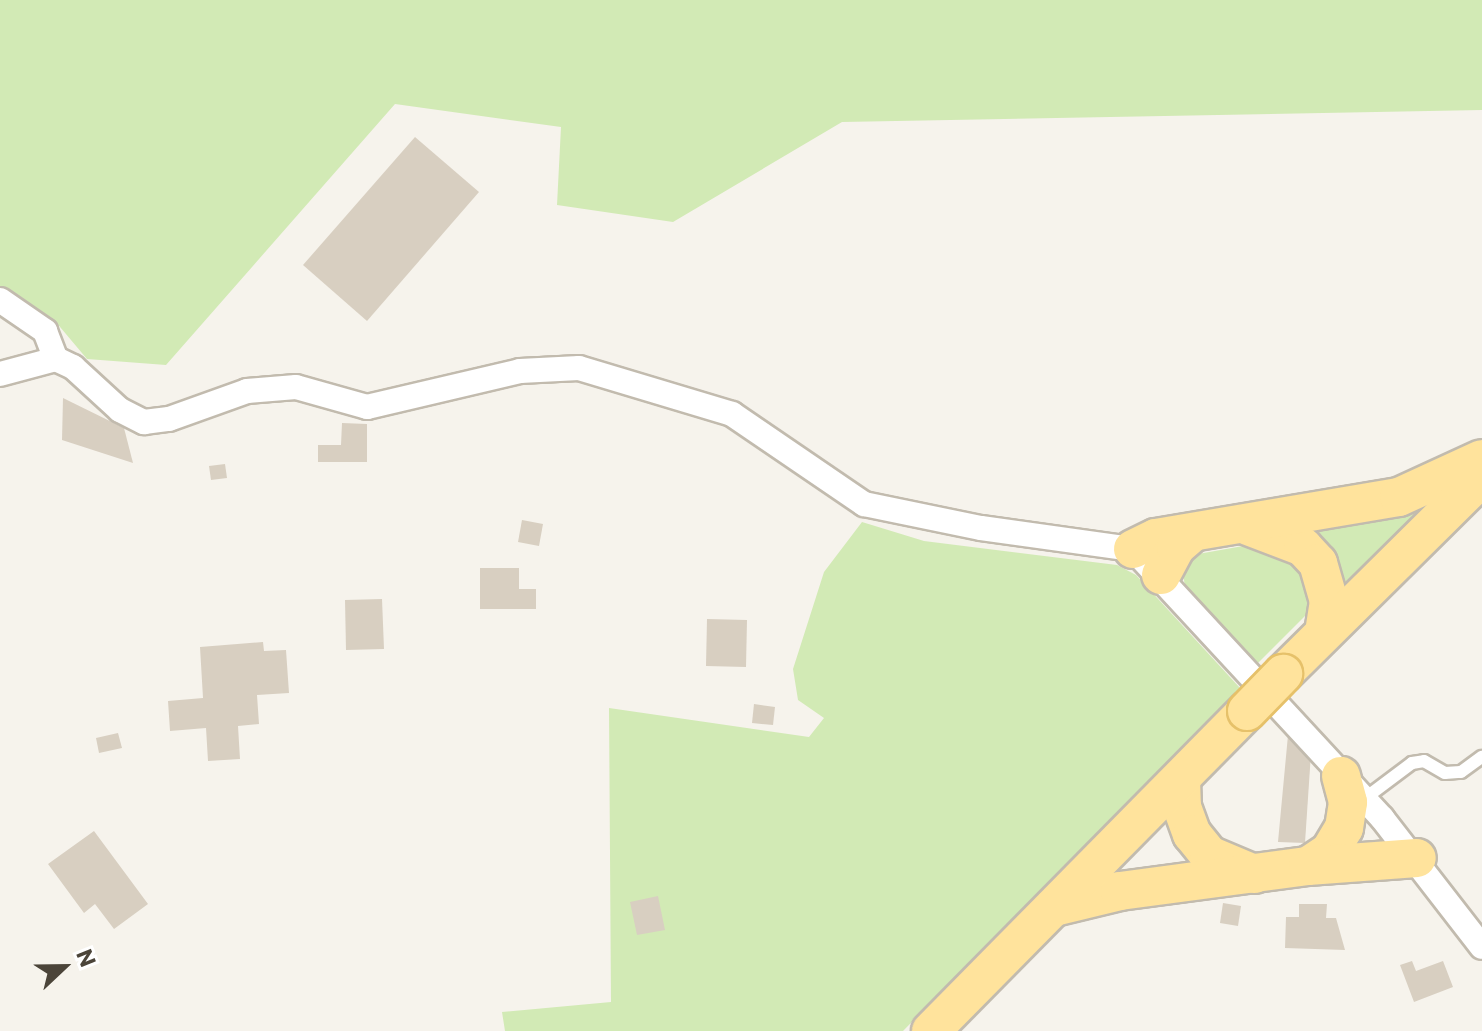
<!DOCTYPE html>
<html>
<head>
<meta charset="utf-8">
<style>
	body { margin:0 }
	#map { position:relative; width:1482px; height:1031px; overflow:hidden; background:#f6f3ec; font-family:Commissioner,sans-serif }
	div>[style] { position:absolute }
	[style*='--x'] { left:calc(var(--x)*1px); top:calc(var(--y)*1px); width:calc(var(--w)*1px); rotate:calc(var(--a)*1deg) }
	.green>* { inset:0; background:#d2eab5 }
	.building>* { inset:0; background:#d8cfc1 }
	.roads { filter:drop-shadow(2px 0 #c2bbae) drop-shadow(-2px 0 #c2bbae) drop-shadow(0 2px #c2bbae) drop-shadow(0 -2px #c2bbae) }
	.service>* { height:12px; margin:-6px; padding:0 6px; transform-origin:6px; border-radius:6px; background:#fff }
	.minor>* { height:24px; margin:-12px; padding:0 12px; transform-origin:12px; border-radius:12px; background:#fff }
	.primary>* { height:38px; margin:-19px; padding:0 19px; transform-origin:19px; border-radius:19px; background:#ffe39c }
	.bridges { filter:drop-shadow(2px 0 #e6c16a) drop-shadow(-2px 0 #e6c16a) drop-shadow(0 2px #e6c16a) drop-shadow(0 -2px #e6c16a) }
	.primary-bridge>* { height:38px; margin:-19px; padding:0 19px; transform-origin:19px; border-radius:19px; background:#ffe39c }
	span { translate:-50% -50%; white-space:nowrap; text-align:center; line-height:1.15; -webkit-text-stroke:7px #fff; paint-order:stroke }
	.north { position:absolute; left:24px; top:927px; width:80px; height:80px; -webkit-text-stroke:6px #fff; paint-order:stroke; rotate:68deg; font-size:22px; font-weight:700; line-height:32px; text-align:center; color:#4b4439 }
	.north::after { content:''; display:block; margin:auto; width:28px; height:36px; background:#4b4439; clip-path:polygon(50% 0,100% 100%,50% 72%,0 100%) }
</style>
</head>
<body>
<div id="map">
	<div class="green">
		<i style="clip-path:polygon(0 0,1482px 0,1482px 110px,842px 122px,673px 222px,557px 205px,561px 127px,395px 104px,166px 365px,87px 359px,55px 321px,0 287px)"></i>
		<i style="clip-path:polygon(1437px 496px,1341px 586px,1293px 526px)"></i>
		<i style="clip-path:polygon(862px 522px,924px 541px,1117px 565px,1136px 575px,1240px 688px,903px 1031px,505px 1031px,502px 1012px,611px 1002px,609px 708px,809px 737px,824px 718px,798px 700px,793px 669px,824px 572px)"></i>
		<i style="clip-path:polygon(1260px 543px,1298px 558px,1312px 609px,1255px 666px,1186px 594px,1183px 573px,1187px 560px,1198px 554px)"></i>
	</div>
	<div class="building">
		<i style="clip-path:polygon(415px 137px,479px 192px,367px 321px,303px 265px)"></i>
		<i style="clip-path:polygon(63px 398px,124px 428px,133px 463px,62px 440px)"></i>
		<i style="clip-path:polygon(342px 423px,367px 424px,367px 462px,318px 462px,318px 445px,341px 445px)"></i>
		<i style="clip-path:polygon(225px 464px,227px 478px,211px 480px,209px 466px)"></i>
		<i style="clip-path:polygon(522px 520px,543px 524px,539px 546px,518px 542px)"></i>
		<i style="clip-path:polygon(480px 568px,519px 568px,519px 589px,536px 589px,536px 609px,480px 609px)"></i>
		<i style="clip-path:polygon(382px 599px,384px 649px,346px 650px,345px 600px)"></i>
		<i style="clip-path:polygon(707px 619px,747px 620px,746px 667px,706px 666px)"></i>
		<i style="clip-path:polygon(263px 642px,264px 651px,286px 650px,289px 693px,257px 695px,259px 724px,238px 726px,240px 759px,208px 761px,206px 728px,170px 731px,168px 701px,203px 698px,200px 647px)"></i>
		<i style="clip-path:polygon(754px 704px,775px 707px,773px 725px,752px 723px)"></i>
		<i style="clip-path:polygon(118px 733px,122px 748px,99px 753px,96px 738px)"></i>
		<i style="clip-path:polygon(1288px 735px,1311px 753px,1305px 843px,1278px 842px)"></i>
		<i style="clip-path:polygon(94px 831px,148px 904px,114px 929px,95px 904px,84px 913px,48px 864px)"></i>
		<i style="clip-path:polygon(658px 896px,665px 930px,637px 935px,630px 902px)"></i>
		<i style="clip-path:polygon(1223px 903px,1241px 906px,1238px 926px,1220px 923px)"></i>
		<i style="clip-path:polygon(1299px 904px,1327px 904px,1326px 918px,1336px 918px,1345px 950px,1285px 948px,1286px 917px,1299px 917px)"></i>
		<i style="clip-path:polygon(1412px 961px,1416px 971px,1443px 961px,1453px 987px,1414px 1002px,1400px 965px)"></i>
	</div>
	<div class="roads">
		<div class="service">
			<i style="--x:1364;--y:799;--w:60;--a:-36.9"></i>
			<i style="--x:1412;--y:763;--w:12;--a:-9"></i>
			<i style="--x:1424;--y:761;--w:24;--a:30"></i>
			<i style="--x:1445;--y:773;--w:16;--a:-4"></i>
			<i style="--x:1461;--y:772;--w:26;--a:-36"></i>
		</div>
		<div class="minor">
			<i style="--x:0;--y:300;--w:55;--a:34.6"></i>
			<i style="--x:45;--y:331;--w:30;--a:69"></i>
			<i style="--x:0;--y:374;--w:58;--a:-15"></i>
			<i style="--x:56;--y:359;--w:19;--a:25"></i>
			<i style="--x:73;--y:367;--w:64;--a:42.5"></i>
			<i style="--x:120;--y:410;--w:27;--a:27"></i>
			<i style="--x:144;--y:422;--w:25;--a:-7"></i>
			<i style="--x:169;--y:419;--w:83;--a:-19.7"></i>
			<i style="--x:247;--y:391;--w:49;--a:-4.7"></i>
			<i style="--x:296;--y:387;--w:74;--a:15.7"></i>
			<i style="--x:367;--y:407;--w:157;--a:-13.2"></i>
			<i style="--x:520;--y:371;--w:59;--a:-2.9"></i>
			<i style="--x:579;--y:368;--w:160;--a:16.7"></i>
			<i style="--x:732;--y:414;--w:160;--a:34.3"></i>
			<i style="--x:864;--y:504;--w:119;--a:11.6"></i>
			<i style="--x:981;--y:528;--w:153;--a:7.9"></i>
			<i style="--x:1133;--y:549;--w:367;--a:47.2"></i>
			<i style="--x:1382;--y:818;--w:163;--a:52.2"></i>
		</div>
		<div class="primary">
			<i style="--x:1248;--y:526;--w:59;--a:20.9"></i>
			<i style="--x:1303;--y:547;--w:22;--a:47"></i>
			<i style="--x:1318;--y:563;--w:40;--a:74"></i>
			<i style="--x:1329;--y:601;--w:31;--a:99"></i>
			<i style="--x:1133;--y:549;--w:25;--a:-26"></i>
			<i style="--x:1156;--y:538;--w:246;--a:-9.6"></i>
			<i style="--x:1399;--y:497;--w:91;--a:-24.6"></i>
			<i style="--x:1161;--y:575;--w:32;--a:-62"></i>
			<i style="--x:1176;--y:547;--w:21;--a:-41"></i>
			<i style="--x:1283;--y:674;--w:280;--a:-44.7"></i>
			<i style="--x:1181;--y:780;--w:27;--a:88"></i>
			<i style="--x:1182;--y:807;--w:29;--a:70"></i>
			<i style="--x:1192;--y:834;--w:27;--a:51"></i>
			<i style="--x:1209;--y:855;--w:49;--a:22.9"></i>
			<i style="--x:1308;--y:866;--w:27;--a:-34"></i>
			<i style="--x:1330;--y:851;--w:27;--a:-59"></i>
			<i style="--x:1344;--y:828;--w:26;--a:-81"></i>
			<i style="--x:1348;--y:802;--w:27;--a:-105"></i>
			<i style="--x:1054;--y:907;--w:68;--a:-13.6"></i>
			<i style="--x:1120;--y:891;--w:190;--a:-7.6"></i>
			<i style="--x:1308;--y:866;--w:109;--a:-4.2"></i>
			<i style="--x:931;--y:1031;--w:450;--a:-45.4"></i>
		</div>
	</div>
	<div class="bridges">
		<div class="primary-bridge">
			<i style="--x:1247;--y:711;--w:52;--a:-45.8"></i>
		</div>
	</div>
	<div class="north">N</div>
</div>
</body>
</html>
